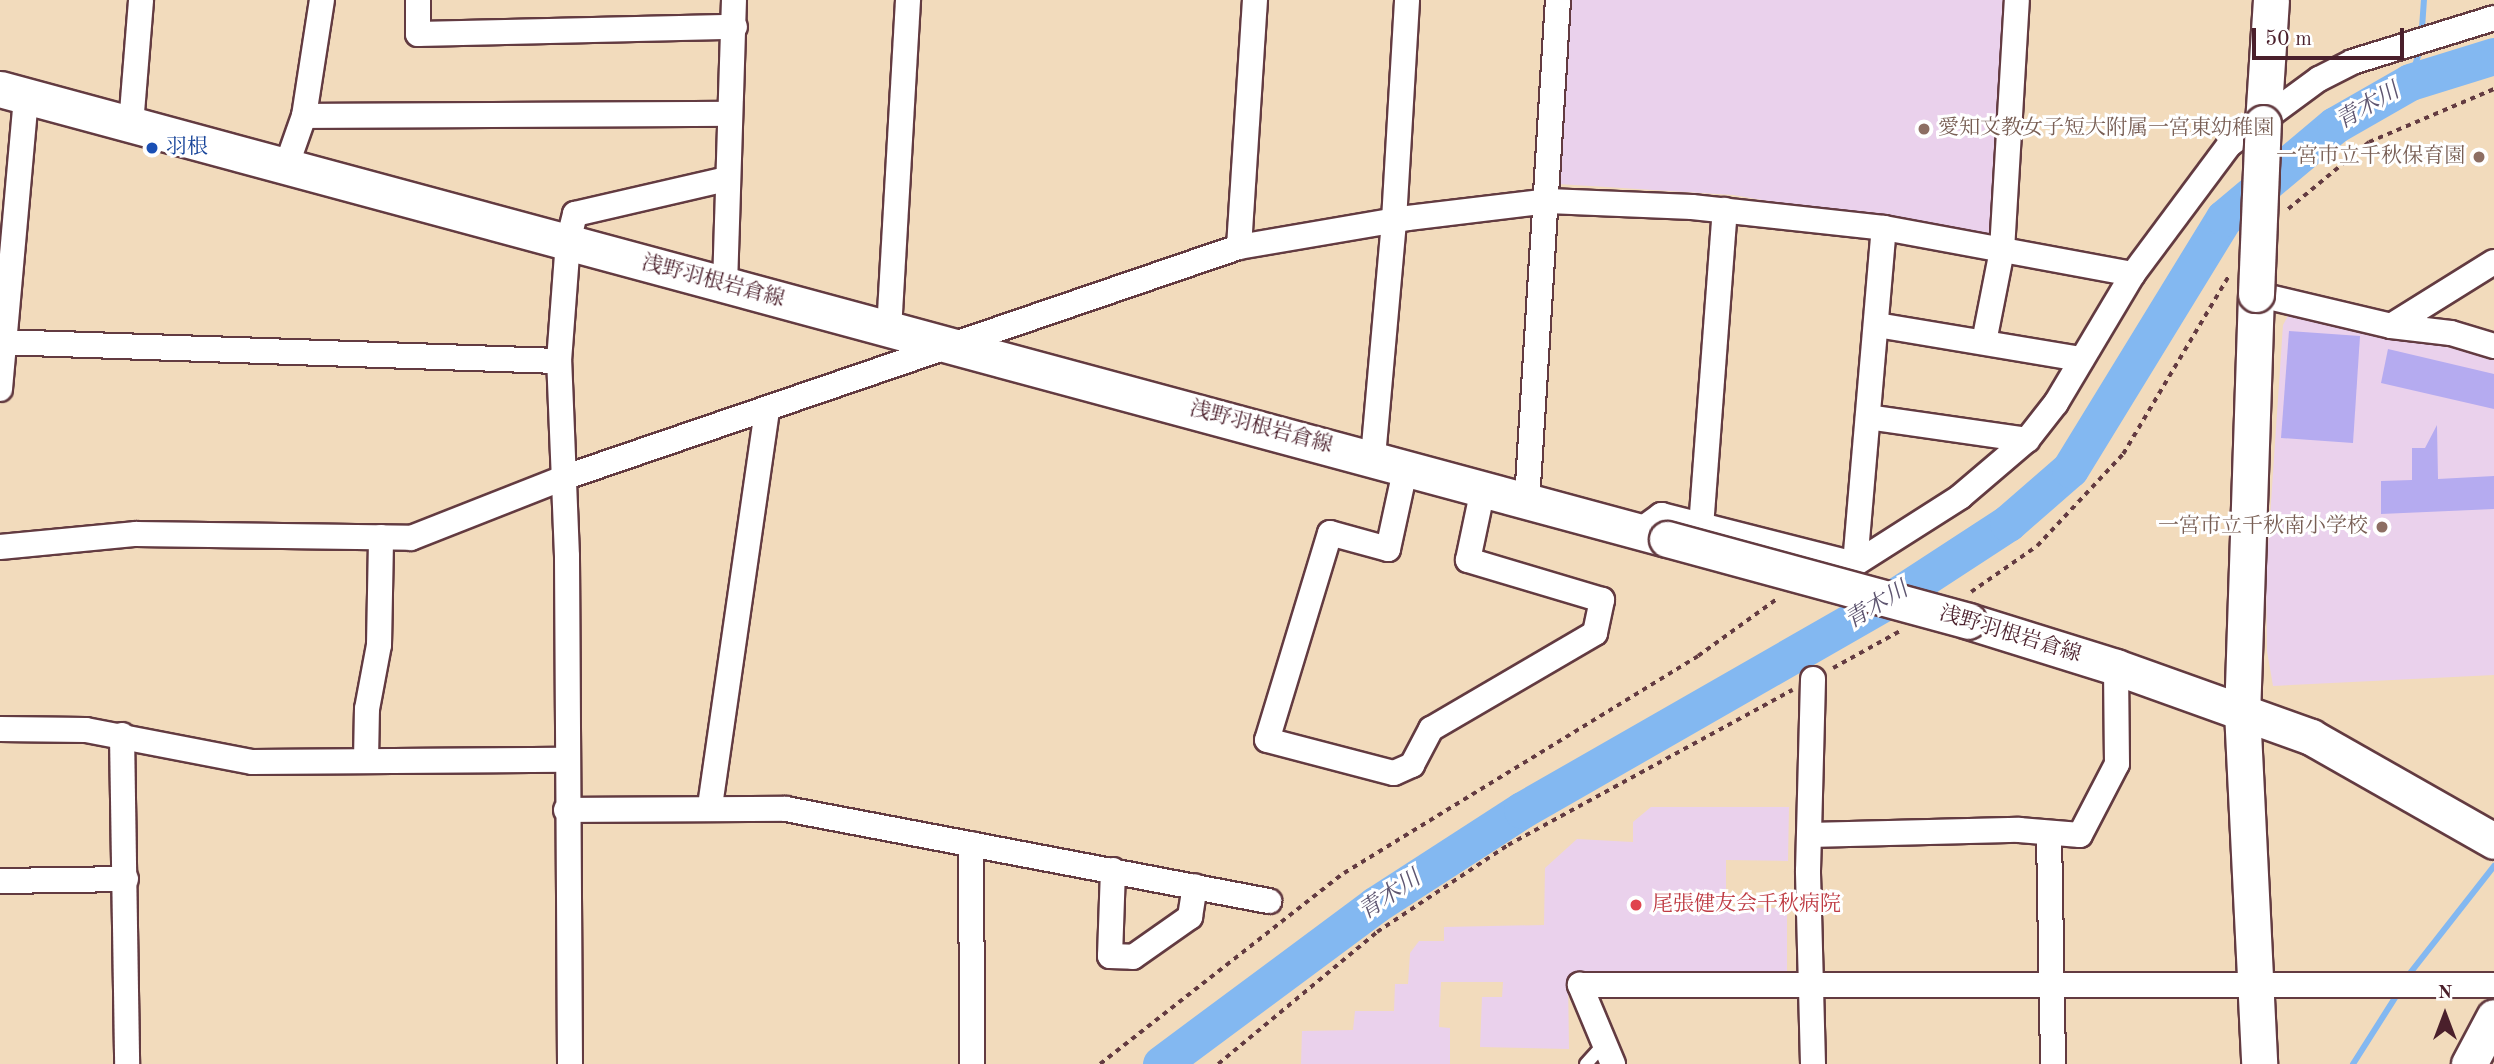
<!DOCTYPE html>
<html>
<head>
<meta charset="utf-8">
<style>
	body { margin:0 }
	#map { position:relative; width:2494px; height:1064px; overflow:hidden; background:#f2dbbc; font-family:"Old Standard TT","Noto Serif JP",serif }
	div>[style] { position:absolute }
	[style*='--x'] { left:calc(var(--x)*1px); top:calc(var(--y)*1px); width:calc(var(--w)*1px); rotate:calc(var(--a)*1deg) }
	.built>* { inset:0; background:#ead1ec }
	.stream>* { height:6px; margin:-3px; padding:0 3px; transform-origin:3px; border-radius:3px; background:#83b8f1 }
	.river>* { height:37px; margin:-18.5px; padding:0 18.5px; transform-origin:18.5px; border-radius:18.5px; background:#83b8f1 }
	.building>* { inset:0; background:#b5abf0 }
	.path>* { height:3.5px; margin-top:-1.75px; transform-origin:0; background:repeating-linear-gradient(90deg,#633b41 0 5px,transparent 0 10px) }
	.roads { filter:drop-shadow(2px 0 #633b41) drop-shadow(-2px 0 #633b41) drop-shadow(0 2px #633b41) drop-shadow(0 -2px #633b41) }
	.lane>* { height:12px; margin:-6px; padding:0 6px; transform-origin:6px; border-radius:6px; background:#fff }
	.street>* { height:24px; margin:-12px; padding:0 12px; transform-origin:12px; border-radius:12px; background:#fff }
	.secondary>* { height:35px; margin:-17.5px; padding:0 17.5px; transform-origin:17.5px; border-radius:17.5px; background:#fff }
	.bridges { filter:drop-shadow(2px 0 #633b41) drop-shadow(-2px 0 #633b41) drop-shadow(0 2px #633b41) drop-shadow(0 -2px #633b41) }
	.secondary-bridge>* { height:35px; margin:-17.5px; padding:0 17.5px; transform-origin:17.5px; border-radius:17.5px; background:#fff }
	.dots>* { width:19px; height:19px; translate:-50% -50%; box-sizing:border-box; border:4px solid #fff; border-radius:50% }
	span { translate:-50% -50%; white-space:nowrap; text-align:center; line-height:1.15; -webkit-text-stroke:6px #fff; paint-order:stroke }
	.education-label { font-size:21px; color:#785e54 }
	.left { translate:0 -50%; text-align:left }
	.right { translate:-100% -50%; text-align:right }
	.transit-label { font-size:21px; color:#164399 }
	.street-label { font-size:21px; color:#4a1f2b }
	.health-label { font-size:21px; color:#be3a42 }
	.water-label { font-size:23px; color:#5e5570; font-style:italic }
	.north { position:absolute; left:2410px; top:980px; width:70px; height:70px; -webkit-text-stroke:5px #fff; paint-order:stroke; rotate:0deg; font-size:19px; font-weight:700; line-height:28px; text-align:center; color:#4a1f2b }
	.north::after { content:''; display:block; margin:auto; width:24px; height:32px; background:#4a1f2b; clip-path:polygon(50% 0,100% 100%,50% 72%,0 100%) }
	.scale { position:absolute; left:2252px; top:28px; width:152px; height:32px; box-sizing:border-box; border:4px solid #4a1f2b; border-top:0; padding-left:9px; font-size:21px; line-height:24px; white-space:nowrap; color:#4a1f2b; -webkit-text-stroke:5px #fff; paint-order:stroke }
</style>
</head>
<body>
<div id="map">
	<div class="built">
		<i style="clip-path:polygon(1569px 0,2008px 0,1994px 240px,1733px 195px,1558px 184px)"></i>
		<i style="clip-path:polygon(2289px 314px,2494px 357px,2494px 675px,2273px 686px,2267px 651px,2266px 576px,2283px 325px)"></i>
		<i style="clip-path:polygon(1651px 807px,1789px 807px,1788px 861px,1726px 860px,1726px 908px,1787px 908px,1787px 976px,1568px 976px,1569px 1049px,1480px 1047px,1482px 997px,1502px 997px,1503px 982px,1441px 982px,1439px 1027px,1450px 1028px,1450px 1064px,1301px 1064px,1302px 1031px,1353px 1030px,1355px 1011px,1394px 1011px,1395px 984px,1408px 984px,1410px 953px,1419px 941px,1444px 941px,1444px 927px,1544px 925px,1545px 868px,1577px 839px,1633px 842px,1633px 822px)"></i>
	</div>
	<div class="stream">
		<i style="--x:2422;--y:28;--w:28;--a:-86"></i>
		<i style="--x:2410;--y:82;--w:38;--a:-73"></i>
		<i style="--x:2407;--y:977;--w:141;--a:-51.9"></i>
		<i style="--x:2353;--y:1064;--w:84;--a:-57.6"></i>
	</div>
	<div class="river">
		<i style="--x:1161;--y:1064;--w:267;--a:-36.6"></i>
		<i style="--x:1375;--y:905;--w:175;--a:-32.9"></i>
		<i style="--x:1522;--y:810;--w:431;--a:-29.8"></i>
		<i style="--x:1896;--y:596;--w:134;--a:-33.1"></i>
		<i style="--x:2008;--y:523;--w:82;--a:-41.1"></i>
		<i style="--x:2070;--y:469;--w:294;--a:-58.5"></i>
		<i style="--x:2224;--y:218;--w:145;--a:-40"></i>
		<i style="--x:2335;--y:125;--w:86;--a:-29.8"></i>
		<i style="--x:2410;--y:82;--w:88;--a:-17.2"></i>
	</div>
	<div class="building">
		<i style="clip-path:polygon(2289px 331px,2360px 336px,2353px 443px,2281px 438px)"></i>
		<i style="clip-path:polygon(2388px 349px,2494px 374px,2494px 409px,2381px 383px)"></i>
		<i style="clip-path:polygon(2437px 425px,2438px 479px,2494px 476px,2494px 509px,2381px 514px,2381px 481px,2412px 480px,2412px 448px,2425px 448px)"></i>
	</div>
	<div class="path">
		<i style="--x:2288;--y:209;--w:105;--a:-39.6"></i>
		<i style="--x:2369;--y:142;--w:136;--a:-23"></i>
		<i style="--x:1971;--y:592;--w:80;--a:-34.9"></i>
		<i style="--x:2037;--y:546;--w:126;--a:-46.9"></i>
		<i style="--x:2123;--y:454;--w:206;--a:-59.3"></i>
		<i style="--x:1833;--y:668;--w:77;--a:-28.9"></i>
		<i style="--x:1100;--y:1064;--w:310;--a:-38.1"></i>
		<i style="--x:1344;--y:873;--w:415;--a:-31.5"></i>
		<i style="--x:1698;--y:656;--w:99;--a:-35.9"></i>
		<i style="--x:1218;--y:1064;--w:207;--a:-39.7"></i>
		<i style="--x:1377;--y:932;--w:157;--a:-33.6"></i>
		<i style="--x:1508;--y:845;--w:324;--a:-28.6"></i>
	</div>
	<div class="roads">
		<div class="lane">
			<i style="--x:1586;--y:1064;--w:28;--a:-48"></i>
		</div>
		<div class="street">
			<i style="--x:418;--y:0;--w:34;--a:90"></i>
			<i style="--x:418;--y:34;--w:317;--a:-1.3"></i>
			<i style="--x:304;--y:116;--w:426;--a:-0.3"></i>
			<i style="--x:131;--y:125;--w:125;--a:-85.4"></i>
			<i style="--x:286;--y:167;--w:54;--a:-70.6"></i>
			<i style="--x:304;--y:116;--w:117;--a:-81.2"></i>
			<i style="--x:1239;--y:247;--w:248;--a:-86.3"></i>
			<i style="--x:725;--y:286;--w:286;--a:-88.2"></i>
			<i style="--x:2256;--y:294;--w:139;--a:13.3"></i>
			<i style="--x:2391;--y:326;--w:121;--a:-31.9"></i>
			<i style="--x:1877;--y:325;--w:207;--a:9.5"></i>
			<i style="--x:2391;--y:326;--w:60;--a:6.7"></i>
			<i style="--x:2451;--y:333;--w:45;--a:16.8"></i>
			<i style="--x:889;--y:330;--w:331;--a:-86.7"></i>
			<i style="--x:0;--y:342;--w:559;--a:1.95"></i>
			<i style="--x:1984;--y:342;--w:94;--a:-78.9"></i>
			<i style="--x:2002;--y:250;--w:250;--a:-86.6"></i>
			<i style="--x:0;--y:389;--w:294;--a:-84.9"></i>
			<i style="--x:1868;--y:417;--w:161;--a:8.2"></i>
			<i style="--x:1373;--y:457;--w:238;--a:-84.9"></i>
			<i style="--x:1394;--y:220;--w:220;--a:-86.6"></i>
			<i style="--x:1406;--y:466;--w:85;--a:102.2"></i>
			<i style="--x:1388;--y:549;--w:60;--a:-164.6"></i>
			<i style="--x:1330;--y:533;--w:216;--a:106.9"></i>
			<i style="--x:1267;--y:740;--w:131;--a:14.6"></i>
			<i style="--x:1394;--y:773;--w:20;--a:-24"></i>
			<i style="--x:1412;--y:765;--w:41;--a:-62.2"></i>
			<i style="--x:1431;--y:729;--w:190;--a:-30.3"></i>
			<i style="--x:1595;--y:633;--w:34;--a:-78"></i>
			<i style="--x:1602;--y:600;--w:140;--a:-163.4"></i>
			<i style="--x:1468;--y:560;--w:73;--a:-78.1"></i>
			<i style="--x:1527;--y:501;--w:502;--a:-86.46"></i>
			<i style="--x:1701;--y:527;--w:318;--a:-85.7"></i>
			<i style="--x:1638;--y:532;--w:29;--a:-36"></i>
			<i style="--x:1661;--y:515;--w:200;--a:14.2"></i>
			<i style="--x:1855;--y:564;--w:125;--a:-32.5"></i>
			<i style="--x:1960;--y:497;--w:88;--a:-40.4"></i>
			<i style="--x:2027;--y:440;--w:47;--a:-51.9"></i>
			<i style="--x:2056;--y:403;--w:150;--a:-59.2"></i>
			<i style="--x:2133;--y:274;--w:161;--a:-53.3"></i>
			<i style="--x:2229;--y:145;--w:112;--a:-36.3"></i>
			<i style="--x:2319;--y:79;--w:37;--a:-27"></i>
			<i style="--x:2352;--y:62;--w:149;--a:-17.2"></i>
			<i style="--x:0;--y:547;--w:137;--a:-5.5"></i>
			<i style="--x:136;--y:534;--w:275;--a:0.8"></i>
			<i style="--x:411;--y:538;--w:163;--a:-21.5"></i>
			<i style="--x:563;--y:478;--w:714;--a:-18.87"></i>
			<i style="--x:1239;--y:247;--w:171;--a:-9.7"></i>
			<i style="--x:1408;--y:218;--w:141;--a:-6.9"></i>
			<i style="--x:1548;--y:201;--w:144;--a:2.4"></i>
			<i style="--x:1692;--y:207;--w:193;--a:6.2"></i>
			<i style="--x:1884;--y:228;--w:253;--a:10.5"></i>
			<i style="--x:1855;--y:564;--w:337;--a:-85.1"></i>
			<i style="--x:0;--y:729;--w:86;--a:0.7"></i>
			<i style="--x:86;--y:730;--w:169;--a:10.9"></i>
			<i style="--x:252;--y:762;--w:314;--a:-0.4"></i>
			<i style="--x:122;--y:735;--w:329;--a:89.1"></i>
			<i style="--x:366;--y:760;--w:51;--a:-88.9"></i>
			<i style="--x:367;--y:709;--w:65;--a:-79.4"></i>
			<i style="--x:379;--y:645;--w:108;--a:-88.9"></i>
			<i style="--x:710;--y:806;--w:399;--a:-81.8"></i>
			<i style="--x:566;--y:810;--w:220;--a:-0.3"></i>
			<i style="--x:786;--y:809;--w:492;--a:10.8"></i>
			<i style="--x:2049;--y:833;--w:231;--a:89"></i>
			<i style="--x:1809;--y:835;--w:210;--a:-1.4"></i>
			<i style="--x:2019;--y:830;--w:61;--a:4.7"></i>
			<i style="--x:2080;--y:835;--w:80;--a:-62.5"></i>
			<i style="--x:2117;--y:764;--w:97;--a:-90.6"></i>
			<i style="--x:971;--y:844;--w:220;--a:89.7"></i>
			<i style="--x:1113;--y:870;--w:86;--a:92"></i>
			<i style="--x:1110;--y:956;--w:23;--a:2"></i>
			<i style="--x:1133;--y:957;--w:70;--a:-35.1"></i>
			<i style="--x:1190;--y:917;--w:31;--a:-81"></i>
			<i style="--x:0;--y:881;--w:126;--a:-0.9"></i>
			<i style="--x:570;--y:1064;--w:508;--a:-90.34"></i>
			<i style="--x:567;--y:556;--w:195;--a:-92.3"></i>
			<i style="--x:559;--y:361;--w:119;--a:-85.7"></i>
			<i style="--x:568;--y:242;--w:29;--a:-76"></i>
			<i style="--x:575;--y:214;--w:156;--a:-13"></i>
			<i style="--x:1613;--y:1064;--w:86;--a:-112.7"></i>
			<i style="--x:1580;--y:985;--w:914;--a:0"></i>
			<i style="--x:1813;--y:1064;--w:193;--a:-91.5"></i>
			<i style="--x:1808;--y:871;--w:192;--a:-88.5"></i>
		</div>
		<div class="secondary">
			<i style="--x:0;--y:89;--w:1727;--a:15.11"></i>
			<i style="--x:2263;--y:123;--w:123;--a:-86.3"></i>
			<i style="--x:2256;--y:294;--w:417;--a:91.9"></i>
			<i style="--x:2242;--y:711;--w:353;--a:87.2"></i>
			<i style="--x:1968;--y:621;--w:155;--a:17.3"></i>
			<i style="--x:2116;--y:667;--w:207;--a:19.7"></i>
			<i style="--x:2311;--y:737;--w:210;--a:29.6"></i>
			<i style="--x:2469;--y:1064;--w:53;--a:-62"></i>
		</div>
	</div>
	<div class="bridges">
		<div class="secondary-bridge">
			<i style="--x:2256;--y:294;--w:171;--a:-87.7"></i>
			<i style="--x:1667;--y:539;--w:312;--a:15.2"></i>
		</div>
	</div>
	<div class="dots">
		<i style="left:1924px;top:129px;background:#8d6e63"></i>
		<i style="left:152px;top:148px;background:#1a4fb4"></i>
		<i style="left:2479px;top:157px;background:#8d6e63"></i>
		<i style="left:2382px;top:527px;background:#8d6e63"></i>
		<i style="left:1636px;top:905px;background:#e0444e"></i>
	</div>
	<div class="education-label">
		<span class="left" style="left:1938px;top:129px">愛知文教女子短大附属一宮東幼稚園</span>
		<span class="right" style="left:2465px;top:157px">一宮市立千秋保育園</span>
		<span class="right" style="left:2368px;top:527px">一宮市立千秋南小学校</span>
	</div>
	<div class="transit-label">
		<span class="left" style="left:166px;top:148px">羽根</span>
	</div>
	<div class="street-label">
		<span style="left:713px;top:282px;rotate:15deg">浅野羽根岩倉線</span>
		<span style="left:1261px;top:428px;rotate:15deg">浅野羽根岩倉線</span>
		<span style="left:2010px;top:635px;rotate:17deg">浅野羽根岩倉線</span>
	</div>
	<div class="health-label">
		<span class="left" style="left:1652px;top:905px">尾張健友会千秋病院</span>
	</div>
	<div class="water-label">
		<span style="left:2368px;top:107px;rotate:-30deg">青木川</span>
		<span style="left:1877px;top:606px;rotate:-31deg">青木川</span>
		<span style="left:1390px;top:896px;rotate:-34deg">青木川</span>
	</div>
	<div class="north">N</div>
	<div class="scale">50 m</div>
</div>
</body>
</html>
